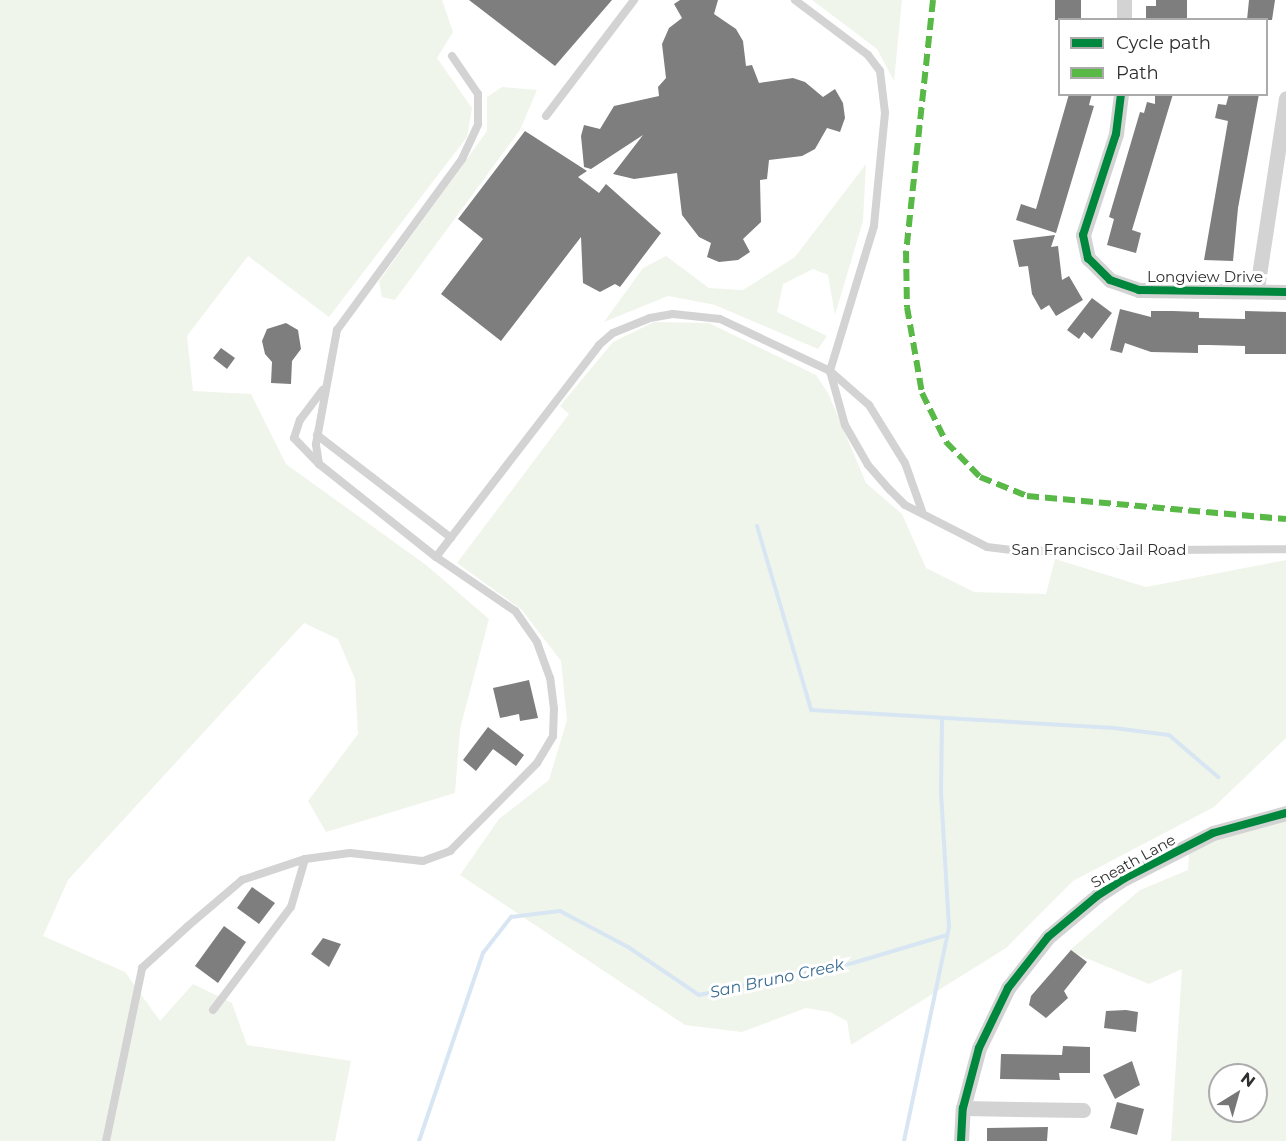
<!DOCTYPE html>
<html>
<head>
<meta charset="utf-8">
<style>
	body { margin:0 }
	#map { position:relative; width:1286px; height:1141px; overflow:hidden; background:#fff; font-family:Montserrat,sans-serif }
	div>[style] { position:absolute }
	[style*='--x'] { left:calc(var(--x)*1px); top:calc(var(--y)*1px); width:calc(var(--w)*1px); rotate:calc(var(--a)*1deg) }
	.green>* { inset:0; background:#f0f5eb }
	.stream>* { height:4px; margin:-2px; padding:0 2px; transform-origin:2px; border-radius:2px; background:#d7e6f2 }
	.building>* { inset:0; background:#7e7e7e }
	.lane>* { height:8px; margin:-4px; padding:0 4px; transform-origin:4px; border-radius:4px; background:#d3d3d3 }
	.street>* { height:15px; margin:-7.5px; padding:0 7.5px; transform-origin:7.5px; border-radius:7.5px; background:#d3d3d3 }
	.quiet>* { height:6px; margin-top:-3px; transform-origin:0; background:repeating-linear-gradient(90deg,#58b947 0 12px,transparent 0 18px) }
	.cycleway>* { height:8px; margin:-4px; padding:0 4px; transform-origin:4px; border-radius:4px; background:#00873e }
	span { translate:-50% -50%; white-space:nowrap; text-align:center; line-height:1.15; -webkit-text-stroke:6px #fff; paint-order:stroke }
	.street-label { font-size:15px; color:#2e2e2e }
	.water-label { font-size:16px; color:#396c93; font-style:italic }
	.legend { position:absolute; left:1058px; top:18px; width:210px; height:78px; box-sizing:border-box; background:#fff; border:2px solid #ababab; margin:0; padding:8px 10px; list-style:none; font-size:18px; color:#2e2e2e }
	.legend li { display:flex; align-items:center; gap:12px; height:30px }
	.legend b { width:30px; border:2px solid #ababab }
	.north { position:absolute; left:1208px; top:1063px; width:60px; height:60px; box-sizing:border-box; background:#fff; border:2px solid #ababab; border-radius:50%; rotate:37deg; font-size:16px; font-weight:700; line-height:24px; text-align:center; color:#2e2e2e }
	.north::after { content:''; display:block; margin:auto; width:21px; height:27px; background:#777; clip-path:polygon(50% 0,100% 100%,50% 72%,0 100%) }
</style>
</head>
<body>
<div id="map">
	<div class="green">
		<i style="clip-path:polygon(0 0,442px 0,453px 32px,437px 58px,472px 108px,467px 137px,329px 317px,248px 256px,187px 336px,193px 391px,251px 394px,286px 464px,426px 565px,489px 619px,460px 729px,455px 793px,326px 832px,308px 801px,358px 734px,355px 679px,338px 639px,304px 623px,68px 880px,43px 936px,125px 972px,160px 1021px,193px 984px,232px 1003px,247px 1045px,351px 1061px,335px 1141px,0 1141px)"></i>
		<i style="clip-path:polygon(812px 0,902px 0,894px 81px,877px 49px)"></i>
		<i style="clip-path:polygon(502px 87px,537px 90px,520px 130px,395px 300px,382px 297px,379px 281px,487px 131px,487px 97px)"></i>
		<i style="clip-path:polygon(866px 164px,863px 221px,835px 315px,828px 275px,813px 269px,783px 284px,777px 312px,827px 336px,818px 349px,715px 305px,668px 296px,604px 322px,643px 268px,666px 256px,709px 288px,743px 290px,795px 257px)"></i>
		<i style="clip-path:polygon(654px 322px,709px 323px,816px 375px,828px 393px,866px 483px,902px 514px,926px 568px,974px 592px,1046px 594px,1055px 559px,1146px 587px,1286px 560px,1286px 738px,1214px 807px,1073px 881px,1006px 948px,851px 1045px,847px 1021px,830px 1012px,806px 1008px,742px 1032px,685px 1025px,460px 875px,499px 819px,549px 780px,567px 720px,561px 661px,522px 610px,457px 563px,569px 414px,560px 406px,613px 342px)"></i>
		<i style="clip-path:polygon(evenodd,1286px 813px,1286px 1141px,1171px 1141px,1182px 969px,1149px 984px,1069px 951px,1140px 890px,1188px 870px,1190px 839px,1286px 813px,1220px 1075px,1256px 1075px,1256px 1111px,1220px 1111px,1220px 1075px)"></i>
	</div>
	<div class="stream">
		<i style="--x:757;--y:526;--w:192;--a:73.6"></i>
		<i style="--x:811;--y:710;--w:304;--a:3.4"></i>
		<i style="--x:1114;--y:728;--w:55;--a:7.3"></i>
		<i style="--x:1169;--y:735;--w:65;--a:40.6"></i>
		<i style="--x:419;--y:1141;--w:199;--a:-71.2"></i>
		<i style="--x:483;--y:953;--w:46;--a:-52.1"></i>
		<i style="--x:511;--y:917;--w:49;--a:-7"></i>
		<i style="--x:560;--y:911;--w:77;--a:27.9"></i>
		<i style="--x:628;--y:947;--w:86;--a:34.1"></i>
		<i style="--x:699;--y:995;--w:157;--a:-11.7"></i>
		<i style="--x:853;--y:963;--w:98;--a:-16.6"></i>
		<i style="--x:904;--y:1141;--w:219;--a:-78.1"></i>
		<i style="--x:949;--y:927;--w:134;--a:-93.4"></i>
		<i style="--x:941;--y:793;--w:74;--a:-89.2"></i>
	</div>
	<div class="building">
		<i style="clip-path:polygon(469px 0,612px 0,555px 66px)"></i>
		<i style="clip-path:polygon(680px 0,718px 0,714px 14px,736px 29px,743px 41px,746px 66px,752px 65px,759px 83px,793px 78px,805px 82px,823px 97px,835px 89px,843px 103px,845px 118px,840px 132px,827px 128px,815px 149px,802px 156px,769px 160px,767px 179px,760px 180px,761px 222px,743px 239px,750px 252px,738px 260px,719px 262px,707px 257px,711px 243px,699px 237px,682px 215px,677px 173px,634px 179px,613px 174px,643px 135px,591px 169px,584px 167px,581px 136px,584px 125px,600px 129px,614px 106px,659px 96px,658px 87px,666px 78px,662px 44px,669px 28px,682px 18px,674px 4px)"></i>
		<i style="clip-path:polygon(1055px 0,1081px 0,1081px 20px,1055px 20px)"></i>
		<i style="clip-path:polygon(1156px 0,1187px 0,1187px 20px,1146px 20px,1146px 6px,1156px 6px)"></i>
		<i style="clip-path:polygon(1249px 0,1275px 0,1272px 20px,1247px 20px)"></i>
		<i style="clip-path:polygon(1069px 94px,1092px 94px,1089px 105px,1094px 106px,1056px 233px,1016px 220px,1021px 204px,1036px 209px)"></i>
		<i style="clip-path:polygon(1155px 94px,1173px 94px,1132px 230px,1141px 233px,1136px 253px,1107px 245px,1114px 219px,1109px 217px,1140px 112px,1144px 113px,1147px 102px,1155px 104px)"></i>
		<i style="clip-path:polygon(1229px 94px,1259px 94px,1238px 208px,1233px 261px,1204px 260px,1228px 121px,1215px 118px,1218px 104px,1226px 105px)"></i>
		<i style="clip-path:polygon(525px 131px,587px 171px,578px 177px,599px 193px,606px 184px,661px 233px,620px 287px,615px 284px,600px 292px,583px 283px,581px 237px,501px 341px,441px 294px,483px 239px,458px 219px)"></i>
		<i style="clip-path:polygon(1055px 235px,1051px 247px,1058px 246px,1062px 280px,1069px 276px,1083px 300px,1056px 316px,1049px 305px,1041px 310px,1032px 294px,1028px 266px,1019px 267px,1013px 240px)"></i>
		<i style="clip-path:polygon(1092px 298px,1112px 313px,1092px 339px,1084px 332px,1079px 339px,1067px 330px)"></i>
		<i style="clip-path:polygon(1120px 309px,1151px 317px,1151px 311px,1173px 311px,1199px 312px,1199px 318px,1245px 319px,1245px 311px,1286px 312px,1286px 354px,1245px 354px,1245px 346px,1209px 345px,1198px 345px,1198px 353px,1151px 352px,1125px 343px,1122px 353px,1110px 350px)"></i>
		<i style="clip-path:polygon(286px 323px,298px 330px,301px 349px,292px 361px,291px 384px,271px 383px,272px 362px,265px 354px,262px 341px,267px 329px)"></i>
		<i style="clip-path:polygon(221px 348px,235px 358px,227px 369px,213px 358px)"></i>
		<i style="clip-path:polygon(529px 680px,538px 718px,520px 721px,519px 714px,500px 718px,493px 688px)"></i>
		<i style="clip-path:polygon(488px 727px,524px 755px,516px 766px,493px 749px,476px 771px,463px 760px)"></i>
		<i style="clip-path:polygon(252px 887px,275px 903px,259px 924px,237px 908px)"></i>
		<i style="clip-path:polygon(224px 926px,246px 942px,218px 983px,195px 966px)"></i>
		<i style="clip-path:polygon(323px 938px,341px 944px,329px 967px,311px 954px)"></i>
		<i style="clip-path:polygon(1071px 950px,1087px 962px,1064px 991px,1068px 998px,1046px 1018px,1029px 1005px,1031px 996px)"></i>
		<i style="clip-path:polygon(1126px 1010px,1138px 1012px,1136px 1032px,1104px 1028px,1106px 1011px)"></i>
		<i style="clip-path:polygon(1063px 1046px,1090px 1047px,1090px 1073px,1059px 1073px,1060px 1080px,1000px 1079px,1001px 1054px,1062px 1055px)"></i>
		<i style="clip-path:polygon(1132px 1061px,1140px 1085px,1115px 1099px,1103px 1075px)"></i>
		<i style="clip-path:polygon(1117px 1102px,1144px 1109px,1137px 1135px,1110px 1128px)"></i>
		<i style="clip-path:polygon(1048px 1127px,1047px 1141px,987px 1141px,987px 1128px)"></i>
	</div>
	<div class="lane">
		<i style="--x:795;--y:0;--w:91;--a:37"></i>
		<i style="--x:868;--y:55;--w:20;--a:53"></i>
		<i style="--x:880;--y:71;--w:42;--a:83.2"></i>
		<i style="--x:885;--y:113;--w:114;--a:95.6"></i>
		<i style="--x:874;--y:226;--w:152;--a:106.9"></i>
		<i style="--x:830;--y:371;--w:56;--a:74.5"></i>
		<i style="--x:845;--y:425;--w:46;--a:60.1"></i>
		<i style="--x:868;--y:465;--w:33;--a:49"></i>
		<i style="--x:890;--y:490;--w:21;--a:45"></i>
		<i style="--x:905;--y:505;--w:92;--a:27.1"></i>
		<i style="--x:987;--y:547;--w:31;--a:7"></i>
		<i style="--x:1018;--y:551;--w:268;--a:-0.4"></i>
		<i style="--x:546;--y:116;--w:146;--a:-52.8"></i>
		<i style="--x:317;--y:435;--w:169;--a:37.5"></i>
		<i style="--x:319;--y:464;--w:36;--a:-134"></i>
		<i style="--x:294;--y:438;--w:19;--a:-72"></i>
		<i style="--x:300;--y:420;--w:38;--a:-53"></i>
		<i style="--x:436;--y:557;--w:149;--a:-141.5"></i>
		<i style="--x:319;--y:464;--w:20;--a:-99"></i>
		<i style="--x:316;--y:444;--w:116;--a:-79.6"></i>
		<i style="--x:337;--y:330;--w:212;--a:-53.8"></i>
		<i style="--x:462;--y:159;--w:38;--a:-65"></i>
		<i style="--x:478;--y:124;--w:30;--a:-90"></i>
		<i style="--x:478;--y:94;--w:46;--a:-124.4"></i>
		<i style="--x:213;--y:1010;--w:129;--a:-52.9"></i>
		<i style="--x:291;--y:907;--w:50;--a:-73.7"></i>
		<i style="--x:106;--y:1141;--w:177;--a:-78.2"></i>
		<i style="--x:142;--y:968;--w:62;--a:-42.4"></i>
		<i style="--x:188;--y:926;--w:71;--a:-40.4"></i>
		<i style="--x:242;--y:880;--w:66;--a:-18.4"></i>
		<i style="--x:305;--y:859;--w:45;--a:-7.6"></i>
		<i style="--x:350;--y:853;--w:73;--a:6.3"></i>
		<i style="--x:423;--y:861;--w:29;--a:-20"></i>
		<i style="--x:450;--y:851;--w:124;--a:-45.3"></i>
		<i style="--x:537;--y:763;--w:31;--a:-59"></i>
		<i style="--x:553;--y:736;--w:27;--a:-88"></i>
		<i style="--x:554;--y:709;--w:31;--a:-97"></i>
		<i style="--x:550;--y:678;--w:38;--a:-110"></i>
		<i style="--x:537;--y:642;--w:38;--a:-125"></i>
		<i style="--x:515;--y:611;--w:96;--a:-145.6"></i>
		<i style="--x:436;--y:557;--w:267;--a:-52.4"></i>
		<i style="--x:599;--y:345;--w:18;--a:-41"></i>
		<i style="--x:613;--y:333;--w:40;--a:-22"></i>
		<i style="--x:650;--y:318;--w:23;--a:-10"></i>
		<i style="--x:673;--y:314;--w:47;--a:6.1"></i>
		<i style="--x:720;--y:319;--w:122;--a:25.3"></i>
		<i style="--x:830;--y:371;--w:52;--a:41.1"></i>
		<i style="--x:869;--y:405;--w:68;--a:58.2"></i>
		<i style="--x:905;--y:463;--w:51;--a:70.5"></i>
	</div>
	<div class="street">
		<i style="--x:1124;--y:0;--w:20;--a:90"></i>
		<i style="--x:1121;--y:94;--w:40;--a:97.1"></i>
		<i style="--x:1116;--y:134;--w:106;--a:108.1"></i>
		<i style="--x:1083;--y:235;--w:24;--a:78"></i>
		<i style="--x:1088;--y:258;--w:31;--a:45"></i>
		<i style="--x:1110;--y:280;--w:31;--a:19"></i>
		<i style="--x:1139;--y:290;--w:147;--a:0.8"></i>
		<i style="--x:1257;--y:288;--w:192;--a:-81.3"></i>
		<i style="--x:963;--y:1108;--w:120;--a:1"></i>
		<i style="--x:961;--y:1141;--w:33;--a:-87"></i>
		<i style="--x:963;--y:1108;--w:62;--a:-75.1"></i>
		<i style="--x:979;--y:1048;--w:67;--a:-64.2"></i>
		<i style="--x:1008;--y:988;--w:65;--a:-51.9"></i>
		<i style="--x:1048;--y:937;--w:64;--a:-39.9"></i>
		<i style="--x:1097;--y:896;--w:33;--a:-33"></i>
		<i style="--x:1125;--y:878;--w:99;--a:-27.1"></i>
		<i style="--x:1213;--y:833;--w:76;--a:-15.3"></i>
	</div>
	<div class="quiet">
		<i style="--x:933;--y:0;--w:252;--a:96.1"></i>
		<i style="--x:906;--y:251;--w:56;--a:89"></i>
		<i style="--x:907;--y:307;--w:87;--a:80.1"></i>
		<i style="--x:922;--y:393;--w:55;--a:63.9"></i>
		<i style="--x:946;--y:442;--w:49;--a:45.8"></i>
		<i style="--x:980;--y:477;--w:51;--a:22"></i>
		<i style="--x:1027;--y:496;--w:260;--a:5.1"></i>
	</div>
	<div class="cycleway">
		<i style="--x:1121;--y:94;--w:40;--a:97.1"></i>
		<i style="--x:1116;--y:134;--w:106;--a:108.1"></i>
		<i style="--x:1083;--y:235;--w:24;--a:78"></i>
		<i style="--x:1088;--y:258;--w:31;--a:45"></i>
		<i style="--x:1110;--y:280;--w:31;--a:19"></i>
		<i style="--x:1139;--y:290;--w:147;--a:0.8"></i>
		<i style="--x:961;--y:1141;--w:33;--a:-87"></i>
		<i style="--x:963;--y:1108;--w:62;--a:-75.1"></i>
		<i style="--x:979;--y:1048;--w:67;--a:-64.2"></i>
		<i style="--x:1008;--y:988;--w:65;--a:-51.9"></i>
		<i style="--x:1048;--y:937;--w:64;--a:-39.9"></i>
		<i style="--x:1097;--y:896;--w:33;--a:-33"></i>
		<i style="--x:1125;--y:878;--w:99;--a:-27.1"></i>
		<i style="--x:1213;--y:833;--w:76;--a:-15.3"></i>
	</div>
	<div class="street-label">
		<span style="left:1205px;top:277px">Longview Drive</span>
		<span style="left:1099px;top:550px">San Francisco Jail Road</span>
		<span style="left:1133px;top:861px;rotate:-29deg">Sneath Lane</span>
	</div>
	<div class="water-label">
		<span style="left:777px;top:979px;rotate:-12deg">San Bruno Creek</span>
	</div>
	<ul class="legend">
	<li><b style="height:8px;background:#00873e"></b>Cycle path</li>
	<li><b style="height:8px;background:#58b947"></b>Path</li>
	</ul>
	<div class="north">N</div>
</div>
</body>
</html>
